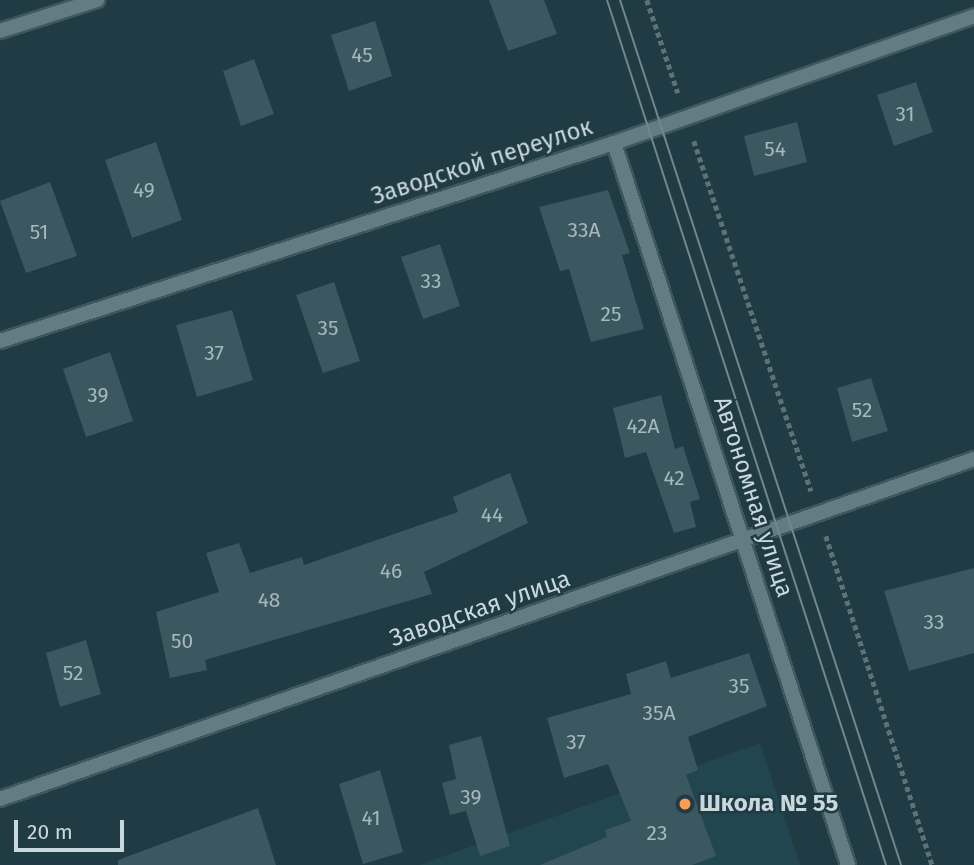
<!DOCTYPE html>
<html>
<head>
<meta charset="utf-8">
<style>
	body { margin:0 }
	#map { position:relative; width:974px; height:865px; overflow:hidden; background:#203b43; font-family:"Fira Sans",sans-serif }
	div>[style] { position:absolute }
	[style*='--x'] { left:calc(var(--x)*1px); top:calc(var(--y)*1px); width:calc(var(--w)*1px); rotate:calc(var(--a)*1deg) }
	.built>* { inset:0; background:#214650 }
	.building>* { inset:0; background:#3b575f }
	.path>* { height:4.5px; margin-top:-2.25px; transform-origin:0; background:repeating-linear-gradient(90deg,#5b7279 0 5px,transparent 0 8.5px) }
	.roads { filter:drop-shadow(2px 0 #3e575f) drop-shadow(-2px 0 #3e575f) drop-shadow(0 2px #3e575f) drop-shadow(0 -2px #3e575f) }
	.service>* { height:14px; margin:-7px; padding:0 7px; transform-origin:7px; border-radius:7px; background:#637c84 }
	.minor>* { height:14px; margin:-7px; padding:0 7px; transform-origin:7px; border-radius:7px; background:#637c84 }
	.tram>* { height:2px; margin:-1px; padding:0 1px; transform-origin:1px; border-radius:1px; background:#71868d }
	.dots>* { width:19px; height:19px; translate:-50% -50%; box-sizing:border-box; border:4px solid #203b43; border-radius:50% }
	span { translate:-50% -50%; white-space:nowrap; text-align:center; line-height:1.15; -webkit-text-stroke:5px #203b43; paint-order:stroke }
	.number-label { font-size:21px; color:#a6b8be }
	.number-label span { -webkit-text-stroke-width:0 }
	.street-label { font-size:24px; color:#c9d8dd }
	.poi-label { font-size:24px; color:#c9d8dd; font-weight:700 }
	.left { translate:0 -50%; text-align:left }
	.scale { position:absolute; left:14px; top:820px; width:110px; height:32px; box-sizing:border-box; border:4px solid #c9d8dd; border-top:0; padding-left:9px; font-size:21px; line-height:24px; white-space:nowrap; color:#c9d8dd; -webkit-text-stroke:5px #203b43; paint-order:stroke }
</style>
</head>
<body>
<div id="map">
	<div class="built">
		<i style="clip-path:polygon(760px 743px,800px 865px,419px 865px)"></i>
	</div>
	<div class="building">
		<i style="clip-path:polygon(489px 0,544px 0,557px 34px,508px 51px)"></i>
		<i style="clip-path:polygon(375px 21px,392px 76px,349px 91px,331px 35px)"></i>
		<i style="clip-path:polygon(254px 59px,274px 114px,241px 126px,223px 71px)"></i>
		<i style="clip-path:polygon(916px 82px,933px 132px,894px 146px,877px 95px)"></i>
		<i style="clip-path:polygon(797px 122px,807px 162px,754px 176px,744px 136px)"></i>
		<i style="clip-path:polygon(156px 142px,182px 220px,132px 238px,105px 160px)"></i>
		<i style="clip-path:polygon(50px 182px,77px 256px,26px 273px,0 201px)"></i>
		<i style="clip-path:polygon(608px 190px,630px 253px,622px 255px,644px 329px,591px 342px,569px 269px,560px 271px,539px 207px)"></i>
		<i style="clip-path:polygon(440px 244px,460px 306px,423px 319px,401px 257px)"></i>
		<i style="clip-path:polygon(334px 282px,360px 361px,323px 373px,296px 295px)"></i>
		<i style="clip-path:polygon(232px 310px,253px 380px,197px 397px,176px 325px)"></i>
		<i style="clip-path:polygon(110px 352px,133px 421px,86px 437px,63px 369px)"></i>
		<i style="clip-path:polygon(871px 378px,888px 431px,852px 442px,837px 388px)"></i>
		<i style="clip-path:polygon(661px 395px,675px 449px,683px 446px,700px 499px,690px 502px,696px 527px,674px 533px,646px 452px,625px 458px,613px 408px)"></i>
		<i style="clip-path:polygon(510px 473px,528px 523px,424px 572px,432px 594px,205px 660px,207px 670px,170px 678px,156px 612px,219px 592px,206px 553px,239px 543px,250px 573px,302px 557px,304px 565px,458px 512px,453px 497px)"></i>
		<i style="clip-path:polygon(974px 568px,974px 653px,909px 671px,884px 591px)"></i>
		<i style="clip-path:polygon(86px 640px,101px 694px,60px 707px,46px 653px)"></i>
		<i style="clip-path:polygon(749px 653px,767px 706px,688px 737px,698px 770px,686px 775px,716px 856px,692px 865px,540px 865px,607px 837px,605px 830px,631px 821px,608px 764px,564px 778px,547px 718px,631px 694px,626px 674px,666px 661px,671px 678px)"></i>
		<i style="clip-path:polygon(481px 736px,510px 846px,480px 856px,466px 811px,450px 815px,442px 783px,456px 779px,449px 745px)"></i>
		<i style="clip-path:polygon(380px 770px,403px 852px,363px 864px,339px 784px)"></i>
		<i style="clip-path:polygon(258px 808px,276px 865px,118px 865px,118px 860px)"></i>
	</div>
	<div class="path">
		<i style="--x:647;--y:0;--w:98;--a:71.6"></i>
		<i style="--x:694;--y:141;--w:369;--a:71.5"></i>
		<i style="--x:826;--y:536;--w:346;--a:72.1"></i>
	</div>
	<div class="roads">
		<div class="service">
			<i style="--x:614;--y:143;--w:759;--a:72.04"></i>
		</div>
		<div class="minor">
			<i style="--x:0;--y:31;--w:102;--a:-17.7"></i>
			<i style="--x:0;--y:341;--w:645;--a:-17.87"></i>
			<i style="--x:614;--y:143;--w:382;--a:-19.4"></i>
			<i style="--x:0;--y:799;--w:1032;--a:-19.24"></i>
		</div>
	</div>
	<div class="tram">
		<i style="--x:607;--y:0;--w:909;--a:72.12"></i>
		<i style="--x:620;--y:0;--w:909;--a:72"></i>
	</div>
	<div class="dots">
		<i style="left:685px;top:804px;background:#fc9d52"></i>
	</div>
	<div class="number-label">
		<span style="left:362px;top:55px">45</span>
		<span style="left:905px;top:114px">31</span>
		<span style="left:775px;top:149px">54</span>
		<span style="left:144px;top:190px">49</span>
		<span style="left:584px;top:230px">33А</span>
		<span style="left:39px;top:232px">51</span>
		<span style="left:431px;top:281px">33</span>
		<span style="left:611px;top:314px">25</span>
		<span style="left:328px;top:328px">35</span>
		<span style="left:214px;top:353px">37</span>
		<span style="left:98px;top:395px">39</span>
		<span style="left:862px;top:410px">52</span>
		<span style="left:643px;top:426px">42А</span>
		<span style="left:674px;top:478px">42</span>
		<span style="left:492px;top:515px">44</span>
		<span style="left:391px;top:571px">46</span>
		<span style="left:269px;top:600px">48</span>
		<span style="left:934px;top:622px">33</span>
		<span style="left:182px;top:641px">50</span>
		<span style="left:73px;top:673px">52</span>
		<span style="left:739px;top:686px">35</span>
		<span style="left:659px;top:713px">35А</span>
		<span style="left:576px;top:742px">37</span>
		<span style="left:471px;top:797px">39</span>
		<span style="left:371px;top:818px">41</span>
		<span style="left:657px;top:833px">23</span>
	</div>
	<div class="street-label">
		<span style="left:482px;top:162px;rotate:-18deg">Заводской переулок</span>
		<span style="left:753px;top:497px;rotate:72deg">Автономная улица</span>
		<span style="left:480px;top:609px;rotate:-19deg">Заводская улица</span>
	</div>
	<div class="poi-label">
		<span class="left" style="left:699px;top:804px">Школа № 55</span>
	</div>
	<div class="scale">20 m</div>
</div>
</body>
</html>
